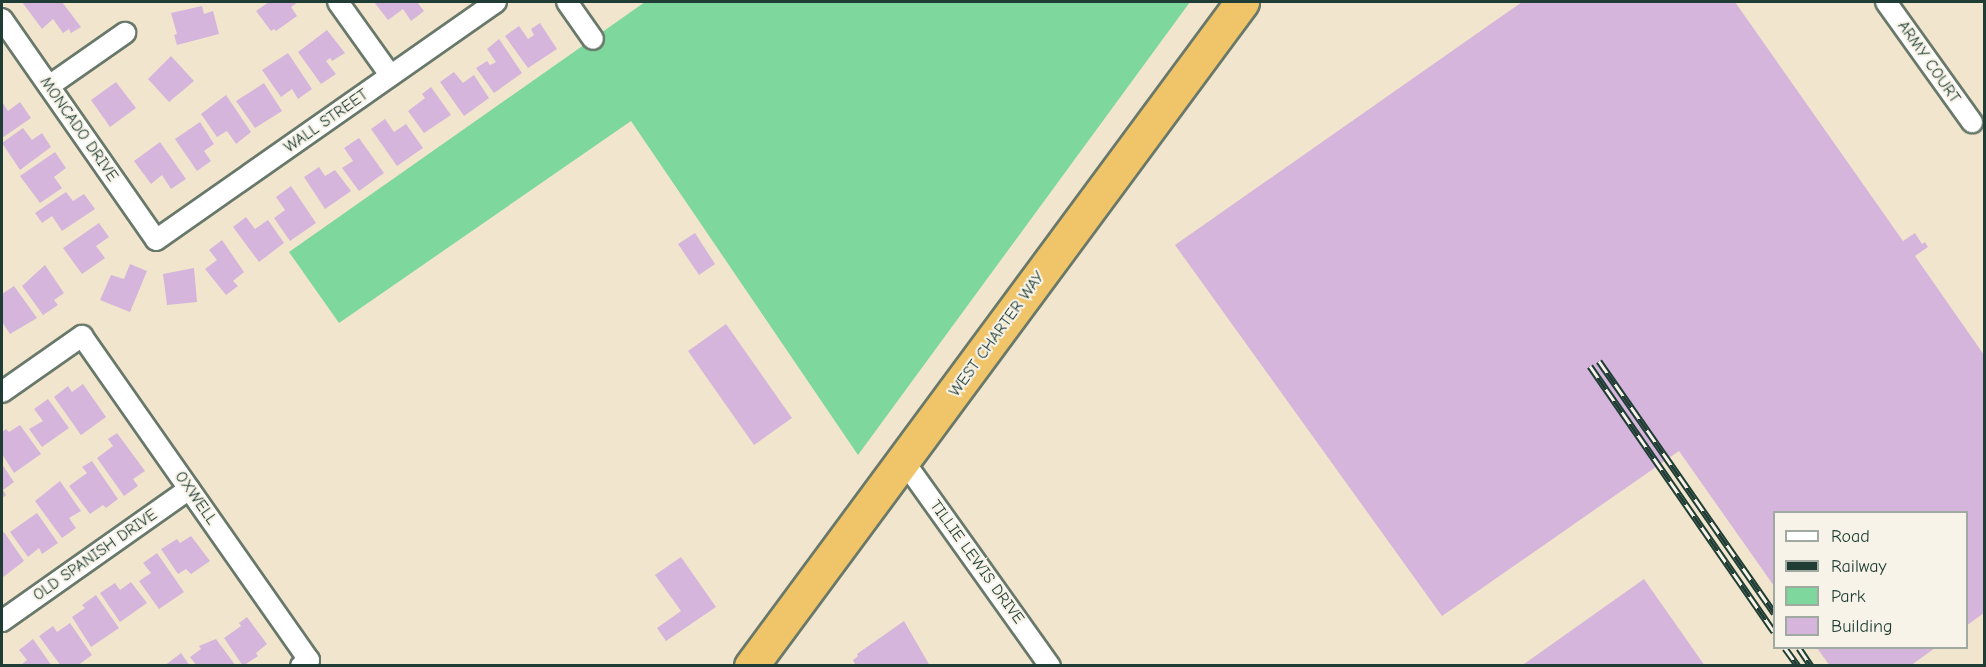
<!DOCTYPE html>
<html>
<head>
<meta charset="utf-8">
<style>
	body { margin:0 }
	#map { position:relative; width:1986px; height:667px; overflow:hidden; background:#f1e6cd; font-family:"Comic Neue",sans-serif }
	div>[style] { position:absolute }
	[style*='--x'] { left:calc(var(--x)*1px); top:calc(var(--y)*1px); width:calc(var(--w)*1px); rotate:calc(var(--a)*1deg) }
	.green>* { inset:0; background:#7ed79d }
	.building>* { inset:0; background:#d5b5db }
	.roads { filter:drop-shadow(2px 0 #68786a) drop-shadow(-2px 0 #68786a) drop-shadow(0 2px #68786a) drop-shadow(0 -2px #68786a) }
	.minor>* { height:20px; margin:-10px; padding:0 10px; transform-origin:10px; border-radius:10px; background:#fff }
	.trunk>* { height:33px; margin:-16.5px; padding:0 16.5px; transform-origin:16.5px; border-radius:16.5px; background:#f0c469 }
	.rail>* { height:7px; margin-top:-3.5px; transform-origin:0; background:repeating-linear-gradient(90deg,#f7f3e8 0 14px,#1f3d34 0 28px); box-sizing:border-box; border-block:2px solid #1f3d34 }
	span { translate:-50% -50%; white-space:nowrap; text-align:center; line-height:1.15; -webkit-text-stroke:4.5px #f7f3e8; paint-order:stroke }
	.street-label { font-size:16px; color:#1f3d34 }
	.frame { position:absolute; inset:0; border:3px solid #1f3d34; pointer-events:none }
	.legend { position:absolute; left:1773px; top:511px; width:195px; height:138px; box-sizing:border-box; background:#f7f3e8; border:2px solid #a1aaa0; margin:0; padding:8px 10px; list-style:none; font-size:18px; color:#1f3d34 }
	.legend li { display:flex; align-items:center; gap:12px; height:30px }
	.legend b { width:30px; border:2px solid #a1aaa0 }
</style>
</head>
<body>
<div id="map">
	<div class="green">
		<i style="clip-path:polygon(645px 2px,1190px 2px,858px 455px,631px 121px,339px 323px,289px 252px)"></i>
	</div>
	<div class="building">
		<i style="clip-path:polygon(22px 2px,62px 2px,81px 27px,71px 33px,69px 29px,63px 33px,53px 19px,42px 29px)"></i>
		<i style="clip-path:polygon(269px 2px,298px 2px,291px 7px,297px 16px,276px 31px,274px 29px,271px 31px,256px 11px)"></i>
		<i style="clip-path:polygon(374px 2px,417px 2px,424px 11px,411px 21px,403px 9px,388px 20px)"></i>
		<i style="clip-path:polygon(1522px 2px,1735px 2px,1903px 241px,1915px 233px,1922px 244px,1925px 242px,1928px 247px,1915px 256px,1984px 355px,1984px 613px,1966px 626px,1966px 512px,1774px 512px,1774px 586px,1679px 451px,1442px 616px,1175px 245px)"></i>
		<i style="clip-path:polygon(202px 6px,204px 14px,213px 11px,219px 34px,177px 45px,174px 35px,177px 34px,171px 13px)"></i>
		<i style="clip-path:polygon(540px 23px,557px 49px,528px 68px,505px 36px,519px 26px,528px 39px,534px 35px,531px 29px)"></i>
		<i style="clip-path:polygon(327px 30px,345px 53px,332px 61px,330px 58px,326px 61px,336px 74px,321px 84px,298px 52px)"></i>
		<i style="clip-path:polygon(499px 39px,522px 73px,494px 93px,476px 68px,487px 61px,490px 65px,496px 62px,487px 49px)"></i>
		<i style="clip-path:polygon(288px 53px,312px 89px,298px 99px,292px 89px,281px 97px,262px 70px)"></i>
		<i style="clip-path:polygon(171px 56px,194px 81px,169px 102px,148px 79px)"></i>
		<i style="clip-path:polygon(454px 72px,463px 83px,474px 75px,489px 98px,464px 116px,440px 82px)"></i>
		<i style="clip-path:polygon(116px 82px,136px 108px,110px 127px,91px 100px)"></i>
		<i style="clip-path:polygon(264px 83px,282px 111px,255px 128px,236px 101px)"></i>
		<i style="clip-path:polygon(431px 87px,451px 115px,424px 133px,408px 111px,425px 98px,422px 94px)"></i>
		<i style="clip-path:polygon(226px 95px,251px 132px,236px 144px,227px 131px,217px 137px,201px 114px)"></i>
		<i style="clip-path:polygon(2px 102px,8px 111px,20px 102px,31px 118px,2px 138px)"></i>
		<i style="clip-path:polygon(385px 119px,394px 132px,406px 124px,423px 148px,397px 166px,371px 129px)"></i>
		<i style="clip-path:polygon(200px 122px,214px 144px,204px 151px,211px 161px,197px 171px,175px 139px)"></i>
		<i style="clip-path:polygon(23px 128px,32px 140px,42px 133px,51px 147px,20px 170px,2px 143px)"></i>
		<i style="clip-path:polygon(359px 138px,384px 173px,359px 191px,342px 168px,353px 161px,344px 148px)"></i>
		<i style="clip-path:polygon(160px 142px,186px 179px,171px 189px,162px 175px,151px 184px,134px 161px)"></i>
		<i style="clip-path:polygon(55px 152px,66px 168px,54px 177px,62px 188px,40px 203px,20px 176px)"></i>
		<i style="clip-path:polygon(319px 167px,325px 176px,335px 170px,351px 191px,325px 209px,304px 177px)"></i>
		<i style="clip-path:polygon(291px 186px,316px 223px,290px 241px,274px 218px,285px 210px,276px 197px)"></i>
		<i style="clip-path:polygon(66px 192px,73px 201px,84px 194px,95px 209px,62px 231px,52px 216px,42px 223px,35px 213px)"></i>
		<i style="clip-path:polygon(246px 217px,255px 229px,268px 220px,284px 243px,259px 262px,233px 227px)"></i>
		<i style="clip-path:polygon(99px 223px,109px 237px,96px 246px,105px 258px,82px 274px,63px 248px)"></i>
		<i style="clip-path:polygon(695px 233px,715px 264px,699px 275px,678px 244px)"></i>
		<i style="clip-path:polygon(222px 240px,244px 272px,233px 281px,238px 286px,226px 295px,205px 269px,217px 260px,209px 250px)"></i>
		<i style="clip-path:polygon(130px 264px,147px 271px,130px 312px,100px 300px,111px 275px,124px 279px)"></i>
		<i style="clip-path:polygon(45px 265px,64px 293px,54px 300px,58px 305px,43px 315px,22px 286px)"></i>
		<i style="clip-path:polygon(194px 268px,197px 302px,167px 305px,163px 274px)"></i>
		<i style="clip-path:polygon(14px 286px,37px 318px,10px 334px,2px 322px,2px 294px)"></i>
		<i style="clip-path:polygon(726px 324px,792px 418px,754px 445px,688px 351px)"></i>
		<i style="clip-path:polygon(83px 384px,106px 417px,81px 435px,54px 397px,68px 386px,72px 392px)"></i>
		<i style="clip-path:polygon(48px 399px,69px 428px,42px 447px,29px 429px,43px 421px,34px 409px)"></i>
		<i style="clip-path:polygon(20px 425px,41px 454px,14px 473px,2px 454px,2px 432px,6px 429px,9px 432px)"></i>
		<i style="clip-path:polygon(117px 433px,145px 471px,133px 479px,138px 486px,124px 496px,97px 458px,113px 446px,108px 439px)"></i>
		<i style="clip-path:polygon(92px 461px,118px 499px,106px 508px,103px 505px,90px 514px,69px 486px,87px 473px,82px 467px)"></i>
		<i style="clip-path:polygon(2px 464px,14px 482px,3px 490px,6px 495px,2px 498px)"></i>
		<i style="clip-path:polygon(60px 481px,81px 511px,69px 518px,76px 528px,62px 538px,35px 501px)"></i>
		<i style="clip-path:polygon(37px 513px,58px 543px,42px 554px,39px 548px,28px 557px,10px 532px)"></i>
		<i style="clip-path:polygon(4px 532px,24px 561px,2px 578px,2px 534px)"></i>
		<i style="clip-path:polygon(191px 536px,210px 561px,191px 574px,186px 569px,178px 574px,161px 549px,177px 539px,180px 543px)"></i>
		<i style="clip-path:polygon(157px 553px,184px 592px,159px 609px,139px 581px,151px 573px,143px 563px)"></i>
		<i style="clip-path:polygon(681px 557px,716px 607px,666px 641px,657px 628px,681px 611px,655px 575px)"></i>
		<i style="clip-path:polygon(1644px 579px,1705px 666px,1521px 666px)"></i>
		<i style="clip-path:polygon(131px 582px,147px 603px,120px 622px,100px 593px,115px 583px,120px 590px)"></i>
		<i style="clip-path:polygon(96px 595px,119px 628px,91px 647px,72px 617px,85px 608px,82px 605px)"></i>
		<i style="clip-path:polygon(247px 617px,267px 644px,256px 653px,258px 656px,243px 666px,224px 638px,241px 626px,239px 623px)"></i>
		<i style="clip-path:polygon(904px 621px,930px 666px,856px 666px,853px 660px,858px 656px,857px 654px)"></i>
		<i style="clip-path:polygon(70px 623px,92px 655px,77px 666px,61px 666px,39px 636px,53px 626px,57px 632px)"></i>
		<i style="clip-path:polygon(33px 639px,52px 666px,20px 666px,27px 660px,19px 650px)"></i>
		<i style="clip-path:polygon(216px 639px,236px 666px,197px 666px,190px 657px,201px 649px,199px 646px)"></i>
		<i style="clip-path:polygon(1817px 648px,1935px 648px,1910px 666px,1830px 666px)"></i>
		<i style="clip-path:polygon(181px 653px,190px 666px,164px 666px)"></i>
	</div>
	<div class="roads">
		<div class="minor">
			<i style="--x:338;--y:2;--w:90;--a:54.5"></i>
			<i style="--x:567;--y:2;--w:45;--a:54.9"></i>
			<i style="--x:1886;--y:2;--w:148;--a:54.4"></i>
			<i style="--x:2;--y:19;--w:269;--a:55.1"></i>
			<i style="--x:156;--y:240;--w:415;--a:-35"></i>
			<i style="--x:49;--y:86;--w:93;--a:-34.9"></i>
			<i style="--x:2;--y:392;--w:98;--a:-35"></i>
			<i style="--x:82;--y:336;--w:396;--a:55"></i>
			<i style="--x:309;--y:660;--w:10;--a:143"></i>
			<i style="--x:903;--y:460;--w:253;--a:54.5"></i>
			<i style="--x:2;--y:621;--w:229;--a:-35.2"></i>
		</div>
		<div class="trunk">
			<i style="--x:751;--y:666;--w:826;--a:-53.52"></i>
		</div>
	</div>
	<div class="rail">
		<i style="--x:1599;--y:361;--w:307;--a:55.2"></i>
		<i style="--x:1590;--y:366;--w:323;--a:55.3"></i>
		<i style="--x:1785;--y:648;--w:22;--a:54"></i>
		<i style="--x:1799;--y:648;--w:22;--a:56"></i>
	</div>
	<div class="street-label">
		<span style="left:1929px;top:62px;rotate:55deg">ARMY COURT</span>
		<span style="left:326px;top:121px;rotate:-35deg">WALL STREET</span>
		<span style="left:79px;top:129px;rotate:55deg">MONCADO DRIVE</span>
		<span style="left:997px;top:334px;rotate:-54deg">WEST CHARTER WAY</span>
		<span style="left:196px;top:498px;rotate:55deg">OXWELL</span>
		<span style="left:95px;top:555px;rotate:-35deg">OLD SPANISH DRIVE</span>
		<span style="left:977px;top:562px;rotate:54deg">TILLIE LEWIS DRIVE</span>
	</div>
	<div class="frame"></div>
	<ul class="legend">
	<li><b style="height:8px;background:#fff"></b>Road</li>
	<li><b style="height:8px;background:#1f3d34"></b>Railway</li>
	<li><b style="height:16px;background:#7ed79d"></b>Park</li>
	<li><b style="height:16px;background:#d5b5db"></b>Building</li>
	</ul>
</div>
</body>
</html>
